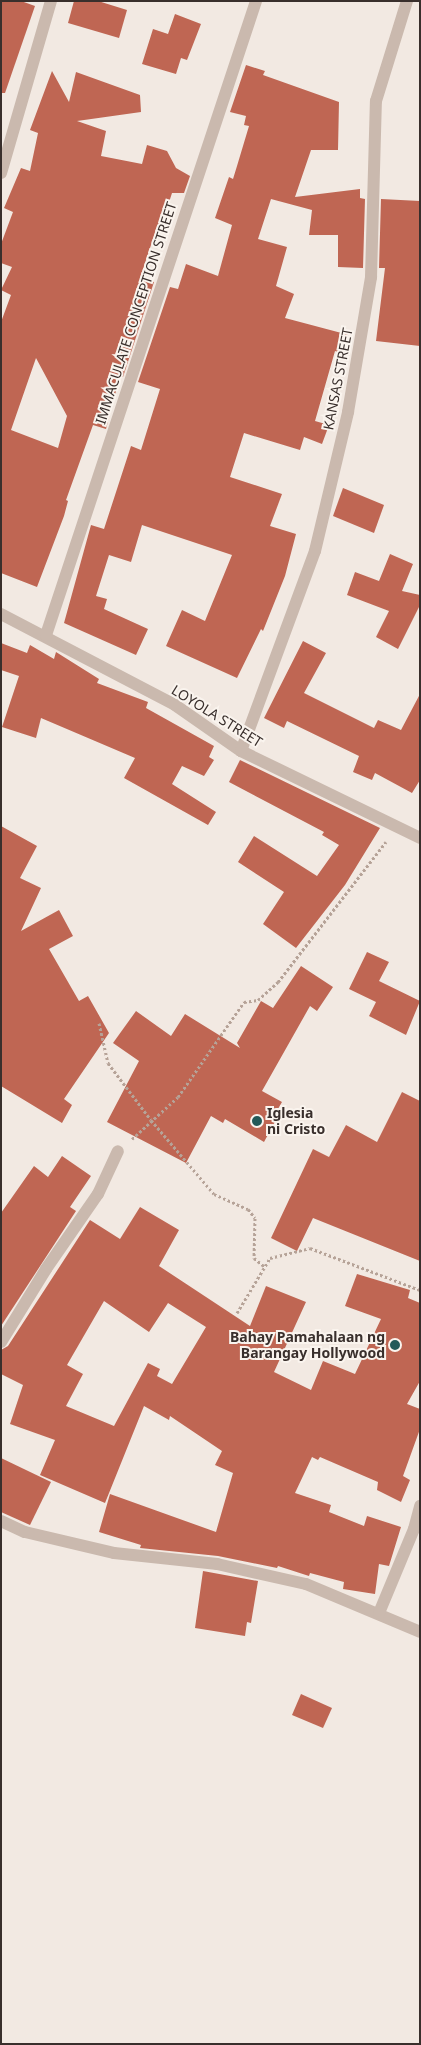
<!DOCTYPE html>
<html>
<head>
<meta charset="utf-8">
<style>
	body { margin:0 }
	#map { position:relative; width:421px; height:2045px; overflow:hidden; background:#f2e9e2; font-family:"Noto Sans",sans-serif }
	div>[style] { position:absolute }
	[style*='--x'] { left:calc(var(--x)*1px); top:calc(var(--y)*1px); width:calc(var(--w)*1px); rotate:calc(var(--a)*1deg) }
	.building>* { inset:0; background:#bf6653 }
	.path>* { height:3px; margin-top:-1.5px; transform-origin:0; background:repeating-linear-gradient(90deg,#b6a398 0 2.5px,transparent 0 5px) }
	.minor>* { height:12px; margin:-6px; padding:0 6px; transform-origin:6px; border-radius:6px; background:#cab9ae }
	.dots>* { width:14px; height:14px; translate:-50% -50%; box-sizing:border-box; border:2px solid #faf4ee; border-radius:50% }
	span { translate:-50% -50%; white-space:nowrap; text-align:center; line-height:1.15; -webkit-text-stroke:4px #faf4ee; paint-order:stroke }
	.street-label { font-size:14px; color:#392f2c }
	.poi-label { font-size:14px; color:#392f2c; font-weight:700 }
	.left { translate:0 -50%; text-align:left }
	.right { translate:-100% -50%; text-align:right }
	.frame { position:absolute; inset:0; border:2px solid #392f2c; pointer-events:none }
</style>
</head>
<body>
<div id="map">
	<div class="building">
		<i style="clip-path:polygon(1px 1px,21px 1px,35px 6px,5px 93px,1px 93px)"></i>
		<i style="clip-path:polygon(74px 1px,98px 1px,127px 10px,119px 38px,68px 23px)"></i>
		<i style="clip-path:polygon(175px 14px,201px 24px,187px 60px,181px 58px,176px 74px,142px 64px,153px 29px,168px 34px)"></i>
		<i style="clip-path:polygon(246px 65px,265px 71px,263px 75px,339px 102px,338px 150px,311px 150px,295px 197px,360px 189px,360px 198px,365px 199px,363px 268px,338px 267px,338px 235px,309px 235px,312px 210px,271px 199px,258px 239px,287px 247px,276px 286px,294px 294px,285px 318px,349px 335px,344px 354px,335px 351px,315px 421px,329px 425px,322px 444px,304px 437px,300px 450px,244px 433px,230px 477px,282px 494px,270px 526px,296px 534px,285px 576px,263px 631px,261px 629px,237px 678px,166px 646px,182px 610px,205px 621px,232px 555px,142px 525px,131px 562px,109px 555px,96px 596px,107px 599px,104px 609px,148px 629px,136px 655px,64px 623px,91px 525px,104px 529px,131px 446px,141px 450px,160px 389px,138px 382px,170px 287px,178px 289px,186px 264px,218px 276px,232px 225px,215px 218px,229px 177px,233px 179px,237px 166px,249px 126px,244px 125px,246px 116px,230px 112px)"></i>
		<i style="clip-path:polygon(evenodd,52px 71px,69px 102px,76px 72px,140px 95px,141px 112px,77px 121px,106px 131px,101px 156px,142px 164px,147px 145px,167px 151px,176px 168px,190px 176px,184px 193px,172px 193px,162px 224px,158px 224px,140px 278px,154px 282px,123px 377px,120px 376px,106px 429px,93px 425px,66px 500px,68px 501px,64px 516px,37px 587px,1px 573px,1px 322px,11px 295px,1px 290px,12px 267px,1px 263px,1px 244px,13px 212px,4px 208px,21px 168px,30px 171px,38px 133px,30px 130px,52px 71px,36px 358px,67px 416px,58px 448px,11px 430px,36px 358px)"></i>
		<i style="clip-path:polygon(381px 199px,420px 201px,420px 346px,376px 341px,385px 268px,379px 268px)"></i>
		<i style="clip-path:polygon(343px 488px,384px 505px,374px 533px,333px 516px)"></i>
		<i style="clip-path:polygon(390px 554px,413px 564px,402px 591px,420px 595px,420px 605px,398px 649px,376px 637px,389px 611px,347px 595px,355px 572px,379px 581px)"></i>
		<i style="clip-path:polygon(303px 641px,326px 653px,304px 693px,374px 728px,378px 720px,401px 730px,420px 694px,420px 780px,412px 793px,375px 773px,372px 780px,353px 772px,359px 756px,287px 721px,284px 728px,264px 718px)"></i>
		<i style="clip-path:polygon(1px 643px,27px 653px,30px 645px,54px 659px,56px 652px,99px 679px,97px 683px,148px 702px,146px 708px,214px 746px,209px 757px,214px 760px,204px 776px,182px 766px,172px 784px,216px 812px,208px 825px,124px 778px,135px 758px,41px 718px,36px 738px,2px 727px,19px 676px,1px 670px)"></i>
		<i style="clip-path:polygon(240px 760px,380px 828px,345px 885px,296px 948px,263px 924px,284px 892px,238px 862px,254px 836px,317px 876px,339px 845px,322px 835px,324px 832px,229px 782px)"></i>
		<i style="clip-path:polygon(1px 826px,37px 846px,20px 878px,41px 888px,21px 931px,59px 910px,73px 936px,49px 949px,79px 1001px,88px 996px,109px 1033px,64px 1099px,72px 1105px,62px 1123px,1px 1086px)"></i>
		<i style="clip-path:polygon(367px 952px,389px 962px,379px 981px,420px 1001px,406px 1035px,369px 1016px,376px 1002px,349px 989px)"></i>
		<i style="clip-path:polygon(301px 966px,333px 987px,317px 1011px,310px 1006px,262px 1091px,282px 1102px,275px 1114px,278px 1116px,264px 1142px,225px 1119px,223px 1123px,211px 1116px,186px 1163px,107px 1122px,139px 1061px,113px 1043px,136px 1011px,171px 1036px,185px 1014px,240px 1048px,237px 1043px,261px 1001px,273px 1008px)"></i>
		<i style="clip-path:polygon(402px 1092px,420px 1101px,420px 1261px,313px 1218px,297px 1251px,271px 1238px,313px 1149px,329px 1157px,346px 1125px,377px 1142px)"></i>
		<i style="clip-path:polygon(62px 1156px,91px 1176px,70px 1207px,76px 1211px,1px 1326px,1px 1213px,34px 1166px,48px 1177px)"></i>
		<i style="clip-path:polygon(evenodd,140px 1207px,179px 1230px,159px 1266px,250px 1326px,266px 1286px,306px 1302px,274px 1372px,311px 1390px,323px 1361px,355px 1374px,381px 1319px,345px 1306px,357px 1274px,410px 1290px,408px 1298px,420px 1303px,420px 1381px,407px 1404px,420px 1409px,420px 1429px,403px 1476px,410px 1480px,401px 1502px,377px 1490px,378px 1482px,320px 1457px,318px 1460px,312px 1457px,295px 1493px,331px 1505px,329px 1512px,364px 1526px,367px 1516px,401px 1527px,389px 1566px,379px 1564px,375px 1594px,343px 1589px,344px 1582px,310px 1573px,309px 1576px,278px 1566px,277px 1568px,218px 1556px,140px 1548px,141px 1545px,99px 1532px,110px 1494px,216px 1532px,233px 1473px,215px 1465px,222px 1451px,170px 1416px,169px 1420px,144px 1406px,105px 1503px,40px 1475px,55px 1440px,10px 1424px,23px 1385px,1px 1374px,1px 1350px,8px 1346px,90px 1220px,120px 1239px,140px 1207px,104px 1301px,149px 1332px,168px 1303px,206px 1327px,172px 1384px,157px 1376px,160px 1369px,148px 1363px,114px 1426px,66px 1406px,83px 1374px,67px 1365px,104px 1301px)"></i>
		<i style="clip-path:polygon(1px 1458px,51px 1482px,30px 1525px,1px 1512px)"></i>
		<i style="clip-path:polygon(203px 1571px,258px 1581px,251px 1623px,247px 1622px,245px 1636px,195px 1628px)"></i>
		<i style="clip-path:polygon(301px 1694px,332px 1708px,323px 1728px,292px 1715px)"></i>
	</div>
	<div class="path">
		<i style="--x:99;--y:1023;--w:41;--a:77.3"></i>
		<i style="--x:108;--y:1063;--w:71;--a:53"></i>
		<i style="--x:151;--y:1120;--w:97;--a:49.6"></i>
		<i style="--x:214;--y:1194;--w:37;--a:24"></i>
		<i style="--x:248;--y:1209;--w:11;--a:52"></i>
		<i style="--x:255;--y:1218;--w:40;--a:91.4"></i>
		<i style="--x:254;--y:1258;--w:14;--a:39"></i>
		<i style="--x:132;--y:1139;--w:62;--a:-42.4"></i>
		<i style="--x:178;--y:1097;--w:116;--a:-55.2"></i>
		<i style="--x:244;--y:1002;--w:14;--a:-8"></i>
		<i style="--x:258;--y:1000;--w:27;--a:-42"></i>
		<i style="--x:278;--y:982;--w:177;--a:-52.4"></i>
		<i style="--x:237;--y:1313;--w:64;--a:-59"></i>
		<i style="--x:270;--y:1258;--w:41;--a:-14"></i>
		<i style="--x:310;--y:1248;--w:118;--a:20.9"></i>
	</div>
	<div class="minor">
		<i style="--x:1;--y:173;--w:179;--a:-73.8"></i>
		<i style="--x:1;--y:614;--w:196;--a:27.6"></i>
		<i style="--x:175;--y:705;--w:80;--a:34.9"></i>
		<i style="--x:241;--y:751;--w:199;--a:25.9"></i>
		<i style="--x:46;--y:635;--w:668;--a:-71.67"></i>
		<i style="--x:241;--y:751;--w:213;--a:-69.7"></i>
		<i style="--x:315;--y:551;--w:143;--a:-76.6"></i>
		<i style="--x:348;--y:412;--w:137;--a:-80.3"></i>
		<i style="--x:371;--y:277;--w:176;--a:-88.4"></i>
		<i style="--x:376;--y:101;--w:105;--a:-72.8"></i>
		<i style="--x:1;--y:1342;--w:86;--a:-58.3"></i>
		<i style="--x:46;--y:1269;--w:91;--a:-55.3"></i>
		<i style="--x:98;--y:1194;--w:47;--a:-65.1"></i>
		<i style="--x:1;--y:1521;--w:26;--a:25"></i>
		<i style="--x:25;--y:1532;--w:91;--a:13.3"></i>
		<i style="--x:114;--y:1553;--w:104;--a:6.1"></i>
		<i style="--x:217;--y:1564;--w:91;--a:12.7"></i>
		<i style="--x:306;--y:1584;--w:124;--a:22.8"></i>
		<i style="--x:379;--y:1613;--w:91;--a:-67.4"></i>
		<i style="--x:414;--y:1529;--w:24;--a:-75"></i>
	</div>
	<div class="dots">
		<i style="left:257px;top:1121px;background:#235958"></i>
		<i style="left:395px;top:1345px;background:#235958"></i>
	</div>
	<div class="street-label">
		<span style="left:136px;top:313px;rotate:-72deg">IMMACULATE CONCEPTION STREET</span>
		<span style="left:338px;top:379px;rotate:-79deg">KANSAS STREET</span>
		<span style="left:217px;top:716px;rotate:32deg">LOYOLA STREET</span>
	</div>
	<div class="poi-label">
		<span class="left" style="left:267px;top:1121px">Iglesia<br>ni Cristo</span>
		<span class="right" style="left:385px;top:1345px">Bahay Pamahalaan ng<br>Barangay Hollywood</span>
	</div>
	<div class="frame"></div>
</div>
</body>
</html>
